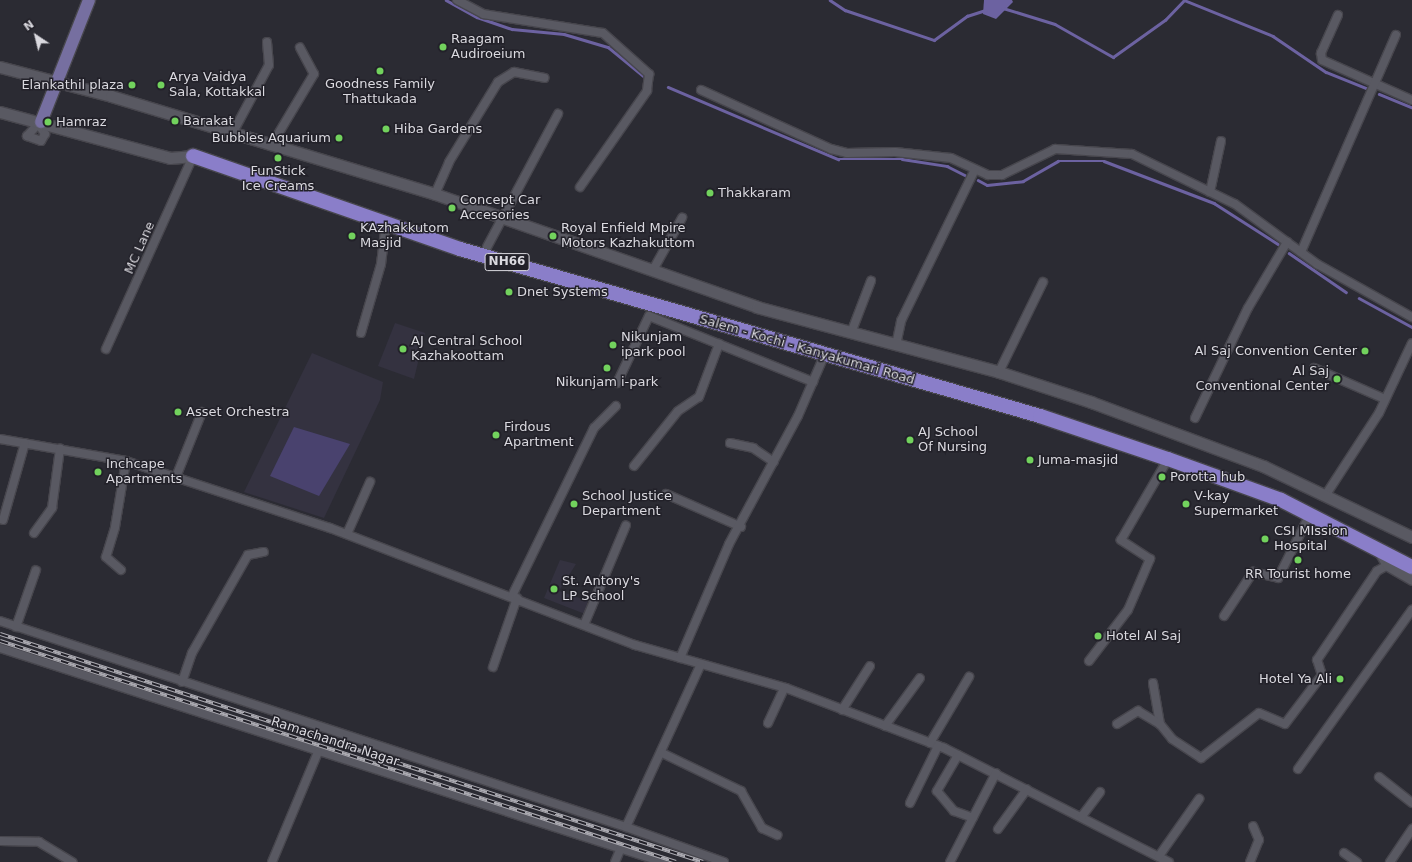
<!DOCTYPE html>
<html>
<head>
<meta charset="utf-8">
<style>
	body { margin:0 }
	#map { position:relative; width:1412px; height:862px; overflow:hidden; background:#2b2b33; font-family:"DejaVu Sans",sans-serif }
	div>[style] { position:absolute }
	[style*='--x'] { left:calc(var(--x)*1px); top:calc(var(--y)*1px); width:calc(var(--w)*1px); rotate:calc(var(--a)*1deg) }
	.built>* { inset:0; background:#343240 }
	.green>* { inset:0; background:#49426e }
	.water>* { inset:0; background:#6c62a1 }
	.stream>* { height:2.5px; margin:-1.25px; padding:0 1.25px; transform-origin:1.25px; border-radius:1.25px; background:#6c62a1 }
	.roads { filter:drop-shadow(1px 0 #47464d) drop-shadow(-1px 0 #47464d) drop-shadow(0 1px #47464d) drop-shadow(0 -1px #47464d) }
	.street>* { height:8px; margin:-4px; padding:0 4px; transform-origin:4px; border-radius:4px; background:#595962 }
	.secondary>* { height:11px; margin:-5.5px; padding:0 5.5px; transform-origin:5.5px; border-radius:5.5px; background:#595962 }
	.primary>* { height:12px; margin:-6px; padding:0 6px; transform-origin:6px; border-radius:6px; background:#766fa0 }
	.highway>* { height:14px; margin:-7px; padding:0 7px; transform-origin:7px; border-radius:7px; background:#8a7ec9 }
	.rail>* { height:4px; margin-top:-2px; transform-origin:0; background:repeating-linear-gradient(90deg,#222129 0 8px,#acabb2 0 16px); box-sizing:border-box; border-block:1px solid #acabb2 }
	.dots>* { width:11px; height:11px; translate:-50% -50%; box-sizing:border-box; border:2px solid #222129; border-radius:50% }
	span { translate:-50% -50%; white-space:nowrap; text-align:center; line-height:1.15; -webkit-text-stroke:3px #222129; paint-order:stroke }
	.shield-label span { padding:1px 3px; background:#222129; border:1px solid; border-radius:3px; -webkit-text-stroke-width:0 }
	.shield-label { font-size:12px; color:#dad9df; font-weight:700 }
	.poi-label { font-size:13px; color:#dad9df }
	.left { translate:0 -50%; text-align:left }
	.right { translate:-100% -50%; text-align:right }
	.street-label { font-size:13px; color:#dad9df }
	.north { position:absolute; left:16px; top:16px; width:40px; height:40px; -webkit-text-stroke:3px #222129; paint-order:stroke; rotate:325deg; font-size:11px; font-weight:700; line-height:16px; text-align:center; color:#dad9df }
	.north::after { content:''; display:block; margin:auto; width:14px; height:18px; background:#dad9df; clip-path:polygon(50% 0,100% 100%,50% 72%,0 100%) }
</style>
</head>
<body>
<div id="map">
	<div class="built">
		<i style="clip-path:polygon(395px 323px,425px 333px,414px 379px,378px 366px)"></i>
		<i style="clip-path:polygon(312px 353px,383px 382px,380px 400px,324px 518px,244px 492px)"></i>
		<i style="clip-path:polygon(560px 560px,576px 564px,559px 591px,588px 601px,585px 614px,544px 598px)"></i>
	</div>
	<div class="green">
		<i style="clip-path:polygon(294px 427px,350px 444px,319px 496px,270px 476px)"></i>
	</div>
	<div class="water">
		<i style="clip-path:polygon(984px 0,1012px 0,1013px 2px,996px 19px,983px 14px)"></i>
	</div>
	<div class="stream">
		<i style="--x:446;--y:0;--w:35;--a:29"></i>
		<i style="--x:477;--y:17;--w:37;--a:19"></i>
		<i style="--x:512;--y:29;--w:52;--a:5.5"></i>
		<i style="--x:564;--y:34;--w:46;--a:16.5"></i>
		<i style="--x:608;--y:47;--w:49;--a:39.2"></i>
		<i style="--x:830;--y:0;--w:18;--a:34"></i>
		<i style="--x:845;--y:10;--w:94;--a:18.6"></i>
		<i style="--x:934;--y:40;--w:41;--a:-36"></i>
		<i style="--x:967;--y:16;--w:19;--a:-18"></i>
		<i style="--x:1003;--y:8;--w:54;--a:17.1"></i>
		<i style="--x:1055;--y:24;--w:67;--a:29.6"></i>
		<i style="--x:1113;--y:57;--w:64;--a:-35.4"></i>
		<i style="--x:1165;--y:20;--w:28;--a:-46"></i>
		<i style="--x:1184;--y:0;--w:96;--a:22"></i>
		<i style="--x:1273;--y:36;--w:64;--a:34.2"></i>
		<i style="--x:1326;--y:72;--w:43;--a:21.8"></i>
		<i style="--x:668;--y:87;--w:185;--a:23"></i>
		<i style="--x:838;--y:159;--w:64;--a:0"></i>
		<i style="--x:902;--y:159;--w:46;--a:8.8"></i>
		<i style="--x:947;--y:166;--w:20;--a:27"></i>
		<i style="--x:1379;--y:94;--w:35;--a:22"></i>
		<i style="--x:978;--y:180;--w:10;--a:29"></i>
		<i style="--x:987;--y:185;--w:36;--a:-6"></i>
		<i style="--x:1023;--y:181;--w:40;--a:-29.7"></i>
		<i style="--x:1058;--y:161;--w:46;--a:0"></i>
		<i style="--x:1104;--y:161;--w:118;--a:20.9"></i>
		<i style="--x:1214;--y:203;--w:76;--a:32.6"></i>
		<i style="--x:1289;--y:253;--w:69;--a:34.4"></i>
		<i style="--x:1359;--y:298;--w:60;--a:28.7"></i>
	</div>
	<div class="roads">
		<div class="street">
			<i style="--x:457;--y:0;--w:30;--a:28"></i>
			<i style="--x:483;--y:14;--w:121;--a:9"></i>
			<i style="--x:603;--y:33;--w:62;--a:41.7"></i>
			<i style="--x:649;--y:74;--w:17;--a:97"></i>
			<i style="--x:647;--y:91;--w:117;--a:124.9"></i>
			<i style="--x:1338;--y:15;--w:42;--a:114.1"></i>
			<i style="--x:1321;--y:53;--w:7;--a:82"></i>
			<i style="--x:1322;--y:60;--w:98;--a:24"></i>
			<i style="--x:701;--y:90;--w:143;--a:24.4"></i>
			<i style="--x:831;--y:149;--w:16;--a:14"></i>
			<i style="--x:847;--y:153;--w:48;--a:-1.2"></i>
			<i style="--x:895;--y:152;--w:56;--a:6.1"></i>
			<i style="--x:951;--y:158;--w:41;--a:24.7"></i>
			<i style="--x:988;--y:175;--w:14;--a:0"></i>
			<i style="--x:1002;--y:175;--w:59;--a:-26.1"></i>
			<i style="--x:1055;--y:149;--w:77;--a:3.7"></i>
			<i style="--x:1132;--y:154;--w:114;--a:25.9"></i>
			<i style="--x:1235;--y:204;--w:102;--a:36.2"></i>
			<i style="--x:1317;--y:264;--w:109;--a:29.2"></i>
			<i style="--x:39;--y:125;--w:11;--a:56"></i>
			<i style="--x:45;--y:134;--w:8;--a:120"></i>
			<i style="--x:41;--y:141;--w:15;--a:-160"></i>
			<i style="--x:27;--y:136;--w:19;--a:-47"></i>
			<i style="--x:232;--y:134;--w:78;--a:-61.8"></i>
			<i style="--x:269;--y:65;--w:23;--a:-95"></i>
			<i style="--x:271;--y:146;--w:84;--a:-59.2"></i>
			<i style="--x:314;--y:74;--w:30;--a:-118"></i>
			<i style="--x:1210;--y:192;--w:52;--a:-77.8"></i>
			<i style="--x:435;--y:194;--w:35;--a:-66"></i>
			<i style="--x:449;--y:162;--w:94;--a:-58.5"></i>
			<i style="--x:498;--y:82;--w:19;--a:-32"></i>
			<i style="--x:514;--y:72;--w:31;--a:11"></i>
			<i style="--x:487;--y:247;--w:151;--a:-61.9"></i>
			<i style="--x:1301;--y:252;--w:237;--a:-66.4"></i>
			<i style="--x:653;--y:270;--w:60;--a:-60.9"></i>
			<i style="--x:361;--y:333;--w:72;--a:-73.8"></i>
			<i style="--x:381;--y:264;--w:41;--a:-83"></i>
			<i style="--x:851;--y:333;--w:56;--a:-69"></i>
			<i style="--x:896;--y:345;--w:25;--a:-78"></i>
			<i style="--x:901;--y:321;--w:167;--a:-64"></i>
			<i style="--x:106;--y:349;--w:212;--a:-65.7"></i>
			<i style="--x:1314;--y:368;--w:77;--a:23.6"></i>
			<i style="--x:999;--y:372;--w:100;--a:-63.9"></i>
			<i style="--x:617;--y:383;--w:74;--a:-64.5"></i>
			<i style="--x:649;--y:316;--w:177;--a:21.9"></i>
			<i style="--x:1195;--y:418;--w:122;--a:-64.3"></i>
			<i style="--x:1248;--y:308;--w:77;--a:-59.4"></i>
			<i style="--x:0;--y:439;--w:128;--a:9.9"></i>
			<i style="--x:126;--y:461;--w:215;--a:18.2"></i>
			<i style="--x:330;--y:528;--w:327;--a:21"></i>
			<i style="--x:635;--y:645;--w:157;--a:15.9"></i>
			<i style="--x:786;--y:688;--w:169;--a:20.8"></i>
			<i style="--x:944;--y:748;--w:252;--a:26.9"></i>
			<i style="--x:730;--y:443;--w:24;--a:12"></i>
			<i style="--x:753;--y:448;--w:25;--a:34"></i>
			<i style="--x:634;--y:466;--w:70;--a:-51.3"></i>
			<i style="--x:678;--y:411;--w:25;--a:-34"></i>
			<i style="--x:699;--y:397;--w:57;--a:-69.3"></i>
			<i style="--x:176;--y:477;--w:70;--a:-68.2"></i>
			<i style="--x:1327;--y:493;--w:95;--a:-57"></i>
			<i style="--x:1379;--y:413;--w:77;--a:-64.8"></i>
			<i style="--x:666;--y:494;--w:82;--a:23.7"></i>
			<i style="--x:3;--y:520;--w:80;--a:-74.1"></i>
			<i style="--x:34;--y:533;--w:31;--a:-54"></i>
			<i style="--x:52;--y:508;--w:60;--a:-82.3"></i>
			<i style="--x:347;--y:534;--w:57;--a:-66.1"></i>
			<i style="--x:121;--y:570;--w:20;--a:-139"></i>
			<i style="--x:106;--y:557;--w:31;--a:-73"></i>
			<i style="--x:115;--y:527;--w:67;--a:-80.5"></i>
			<i style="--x:512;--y:596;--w:187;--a:-64"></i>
			<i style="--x:594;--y:428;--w:31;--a:-45"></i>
			<i style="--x:1224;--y:616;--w:53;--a:-56.6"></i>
			<i style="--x:1253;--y:572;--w:26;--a:13"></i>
			<i style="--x:1278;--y:578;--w:72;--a:-63.4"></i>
			<i style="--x:0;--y:621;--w:659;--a:18.22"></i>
			<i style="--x:626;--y:827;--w:179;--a:-65.3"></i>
			<i style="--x:584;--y:625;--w:108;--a:-67.2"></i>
			<i style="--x:16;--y:627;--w:60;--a:-70.7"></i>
			<i style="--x:0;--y:648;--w:697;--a:17.89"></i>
			<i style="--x:680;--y:658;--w:124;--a:-66.7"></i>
			<i style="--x:729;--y:544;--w:145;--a:-61.7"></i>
			<i style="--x:798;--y:416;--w:65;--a:-66.6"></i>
			<i style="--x:1089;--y:661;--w:64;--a:-52.6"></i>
			<i style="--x:1128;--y:610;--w:56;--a:-66.7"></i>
			<i style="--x:1150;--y:559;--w:35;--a:-147"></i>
			<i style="--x:1121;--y:540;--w:94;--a:-59.9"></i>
			<i style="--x:493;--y:667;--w:73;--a:-70.8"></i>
			<i style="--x:182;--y:682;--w:31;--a:-71"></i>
			<i style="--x:192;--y:653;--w:113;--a:-60.3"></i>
			<i style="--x:248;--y:555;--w:16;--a:-11"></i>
			<i style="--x:1153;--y:683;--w:42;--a:80.3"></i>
			<i style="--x:1160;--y:724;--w:19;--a:51"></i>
			<i style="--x:1172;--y:739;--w:35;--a:33"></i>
			<i style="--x:1201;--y:758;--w:73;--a:-37.8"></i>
			<i style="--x:1259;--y:713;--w:28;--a:23"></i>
			<i style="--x:1285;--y:724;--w:61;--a:-52.9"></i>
			<i style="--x:1322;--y:675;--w:16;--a:-108"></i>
			<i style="--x:1317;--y:660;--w:107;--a:-56"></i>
			<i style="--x:1377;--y:571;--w:13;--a:-29"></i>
			<i style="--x:842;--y:710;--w:52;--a:-57.5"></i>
			<i style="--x:768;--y:723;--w:38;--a:-65"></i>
			<i style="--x:1117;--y:724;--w:25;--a:-32"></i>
			<i style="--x:1138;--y:711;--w:26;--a:31"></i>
			<i style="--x:885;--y:726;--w:59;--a:-53.9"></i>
			<i style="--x:930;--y:743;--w:77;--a:-59.4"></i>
			<i style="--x:662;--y:753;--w:88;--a:25.7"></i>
			<i style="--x:741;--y:791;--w:43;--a:60.4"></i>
			<i style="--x:762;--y:828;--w:17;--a:25"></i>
			<i style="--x:958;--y:755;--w:42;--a:120.3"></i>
			<i style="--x:937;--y:791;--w:26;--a:50"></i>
			<i style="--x:954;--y:811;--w:20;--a:20"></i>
			<i style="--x:1298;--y:769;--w:196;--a:-54.4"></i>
			<i style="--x:1379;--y:777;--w:42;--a:38.2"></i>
			<i style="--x:910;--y:803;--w:64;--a:-63.8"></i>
			<i style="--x:1082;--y:816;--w:30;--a:-53"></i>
			<i style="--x:626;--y:827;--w:104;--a:19.7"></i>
			<i style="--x:998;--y:829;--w:49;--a:-54.1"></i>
			<i style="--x:0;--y:841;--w:39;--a:1"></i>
			<i style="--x:39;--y:842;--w:39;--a:31"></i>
			<i style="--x:1344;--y:853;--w:16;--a:35"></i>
			<i style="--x:1159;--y:856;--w:70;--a:-54.9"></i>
			<i style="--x:272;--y:862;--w:119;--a:-67.3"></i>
			<i style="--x:615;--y:862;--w:15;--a:-67"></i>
			<i style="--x:950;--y:862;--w:100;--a:-62.7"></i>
			<i style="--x:1250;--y:862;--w:24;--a:-68"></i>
			<i style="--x:1259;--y:840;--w:15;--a:-113"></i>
			<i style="--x:1390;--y:862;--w:40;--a:-56"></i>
		</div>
		<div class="secondary">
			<i style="--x:0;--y:67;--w:115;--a:14.6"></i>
			<i style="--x:111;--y:96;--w:338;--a:16.8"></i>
			<i style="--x:435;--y:194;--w:341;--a:19.3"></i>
			<i style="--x:757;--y:307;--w:251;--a:15"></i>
			<i style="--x:999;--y:372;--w:97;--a:18.1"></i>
			<i style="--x:1091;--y:402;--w:184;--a:20.4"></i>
			<i style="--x:1263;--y:466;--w:165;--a:25.5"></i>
			<i style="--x:0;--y:112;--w:176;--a:15.1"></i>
			<i style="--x:170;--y:158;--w:23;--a:-5"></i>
			<i style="--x:1379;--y:550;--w:17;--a:59"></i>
			<i style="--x:1388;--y:565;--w:28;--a:30"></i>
		</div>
		<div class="primary">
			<i style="--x:41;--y:122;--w:131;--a:-68.5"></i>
		</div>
		<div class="highway">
			<i style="--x:193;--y:156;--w:283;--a:19.2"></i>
			<i style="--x:460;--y:249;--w:604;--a:16.06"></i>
			<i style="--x:1040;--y:416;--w:135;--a:18.6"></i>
			<i style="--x:1168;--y:459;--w:120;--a:19.9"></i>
			<i style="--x:1281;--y:500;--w:147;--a:27.1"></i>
		</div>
	</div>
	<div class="rail">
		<i style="--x:0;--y:634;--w:739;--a:17.97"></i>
		<i style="--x:0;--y:641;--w:711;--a:18.1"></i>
	</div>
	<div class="dots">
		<i style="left:443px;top:47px;background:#72d25d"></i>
		<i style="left:380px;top:71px;background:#72d25d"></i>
		<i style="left:132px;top:85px;background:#72d25d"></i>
		<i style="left:161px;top:85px;background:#72d25d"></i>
		<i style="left:175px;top:121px;background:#72d25d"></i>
		<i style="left:48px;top:122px;background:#72d25d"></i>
		<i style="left:386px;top:129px;background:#72d25d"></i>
		<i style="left:339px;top:138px;background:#72d25d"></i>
		<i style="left:278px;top:158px;background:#72d25d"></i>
		<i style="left:710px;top:193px;background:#72d25d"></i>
		<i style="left:452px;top:208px;background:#72d25d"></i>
		<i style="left:352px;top:236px;background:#72d25d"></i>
		<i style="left:553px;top:236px;background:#72d25d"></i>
		<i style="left:509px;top:292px;background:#72d25d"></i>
		<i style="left:613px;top:345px;background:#72d25d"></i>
		<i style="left:403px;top:349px;background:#72d25d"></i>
		<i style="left:1365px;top:351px;background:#72d25d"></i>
		<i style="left:607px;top:368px;background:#72d25d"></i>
		<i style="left:1337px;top:379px;background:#72d25d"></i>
		<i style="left:178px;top:412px;background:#72d25d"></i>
		<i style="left:496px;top:435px;background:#72d25d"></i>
		<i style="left:910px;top:440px;background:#72d25d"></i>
		<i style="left:1030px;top:460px;background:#72d25d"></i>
		<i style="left:98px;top:472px;background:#72d25d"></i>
		<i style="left:1162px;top:477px;background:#72d25d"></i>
		<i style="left:574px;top:504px;background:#72d25d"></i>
		<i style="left:1186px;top:504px;background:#72d25d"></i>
		<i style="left:1265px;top:539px;background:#72d25d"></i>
		<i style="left:1298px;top:560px;background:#72d25d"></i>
		<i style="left:554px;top:589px;background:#72d25d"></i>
		<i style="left:1098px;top:636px;background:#72d25d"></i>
		<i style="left:1340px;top:679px;background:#72d25d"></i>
	</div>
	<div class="shield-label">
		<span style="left:507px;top:262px">NH66</span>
	</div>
	<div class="poi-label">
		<span class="left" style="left:451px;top:47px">Raagam<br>Audiroeium</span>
		<span class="left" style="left:169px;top:85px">Arya Vaidya<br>Sala, Kottakkal</span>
		<span class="right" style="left:124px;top:85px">Elankathil plaza</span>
		<span style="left:380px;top:92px">Goodness Family<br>Thattukada</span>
		<span class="left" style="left:183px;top:121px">Barakat</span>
		<span class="left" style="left:56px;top:122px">Hamraz</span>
		<span class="left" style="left:394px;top:129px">Hiba Gardens</span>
		<span class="right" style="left:331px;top:138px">Bubbles Aquarium</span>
		<span style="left:278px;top:179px">FunStick<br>Ice Creams</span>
		<span class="left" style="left:718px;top:193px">Thakkaram</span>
		<span class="left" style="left:460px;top:208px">Concept Car<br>Accesories</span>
		<span class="left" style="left:360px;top:236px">KAzhakkutom<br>Masjid</span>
		<span class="left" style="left:561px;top:236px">Royal Enfield Mpire<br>Motors Kazhakuttom</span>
		<span class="left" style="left:517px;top:292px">Dnet Systems</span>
		<span class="left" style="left:621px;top:345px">Nikunjam<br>ipark pool</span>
		<span class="left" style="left:411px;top:349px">AJ Central School<br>Kazhakoottam</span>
		<span class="right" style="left:1357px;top:351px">Al Saj Convention Center</span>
		<span class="right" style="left:1329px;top:379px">Al Saj<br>Conventional Center</span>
		<span style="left:607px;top:382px">Nikunjam i-park</span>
		<span class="left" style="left:186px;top:412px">Asset Orchestra</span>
		<span class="left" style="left:504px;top:435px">Firdous<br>Apartment</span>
		<span class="left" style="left:918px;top:440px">AJ School<br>Of Nursing</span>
		<span class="left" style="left:1038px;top:460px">Juma-masjid</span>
		<span class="left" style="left:106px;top:472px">Inchcape<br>Apartments</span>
		<span class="left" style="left:1170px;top:477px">Porotta hub</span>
		<span class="left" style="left:582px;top:504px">School Justice<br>Department</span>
		<span class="left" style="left:1194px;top:504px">V-kay<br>Supermarket</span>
		<span class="left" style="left:1274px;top:539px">CSI MIssion<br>Hospital</span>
		<span style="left:1298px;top:574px">RR Tourist home</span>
		<span class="left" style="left:562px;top:589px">St. Antony's<br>LP School</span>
		<span class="left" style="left:1106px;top:636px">Hotel Al Saj</span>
		<span class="right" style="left:1332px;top:679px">Hotel Ya Ali</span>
	</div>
	<div class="street-label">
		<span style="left:140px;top:248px;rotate:-66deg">MC Lane</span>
		<span style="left:807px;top:350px;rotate:16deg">Salem - Kochi - Kanyakumari Road</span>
		<span style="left:335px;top:742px;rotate:18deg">Ramachandra Nagar</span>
	</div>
	<div class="north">N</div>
</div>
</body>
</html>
